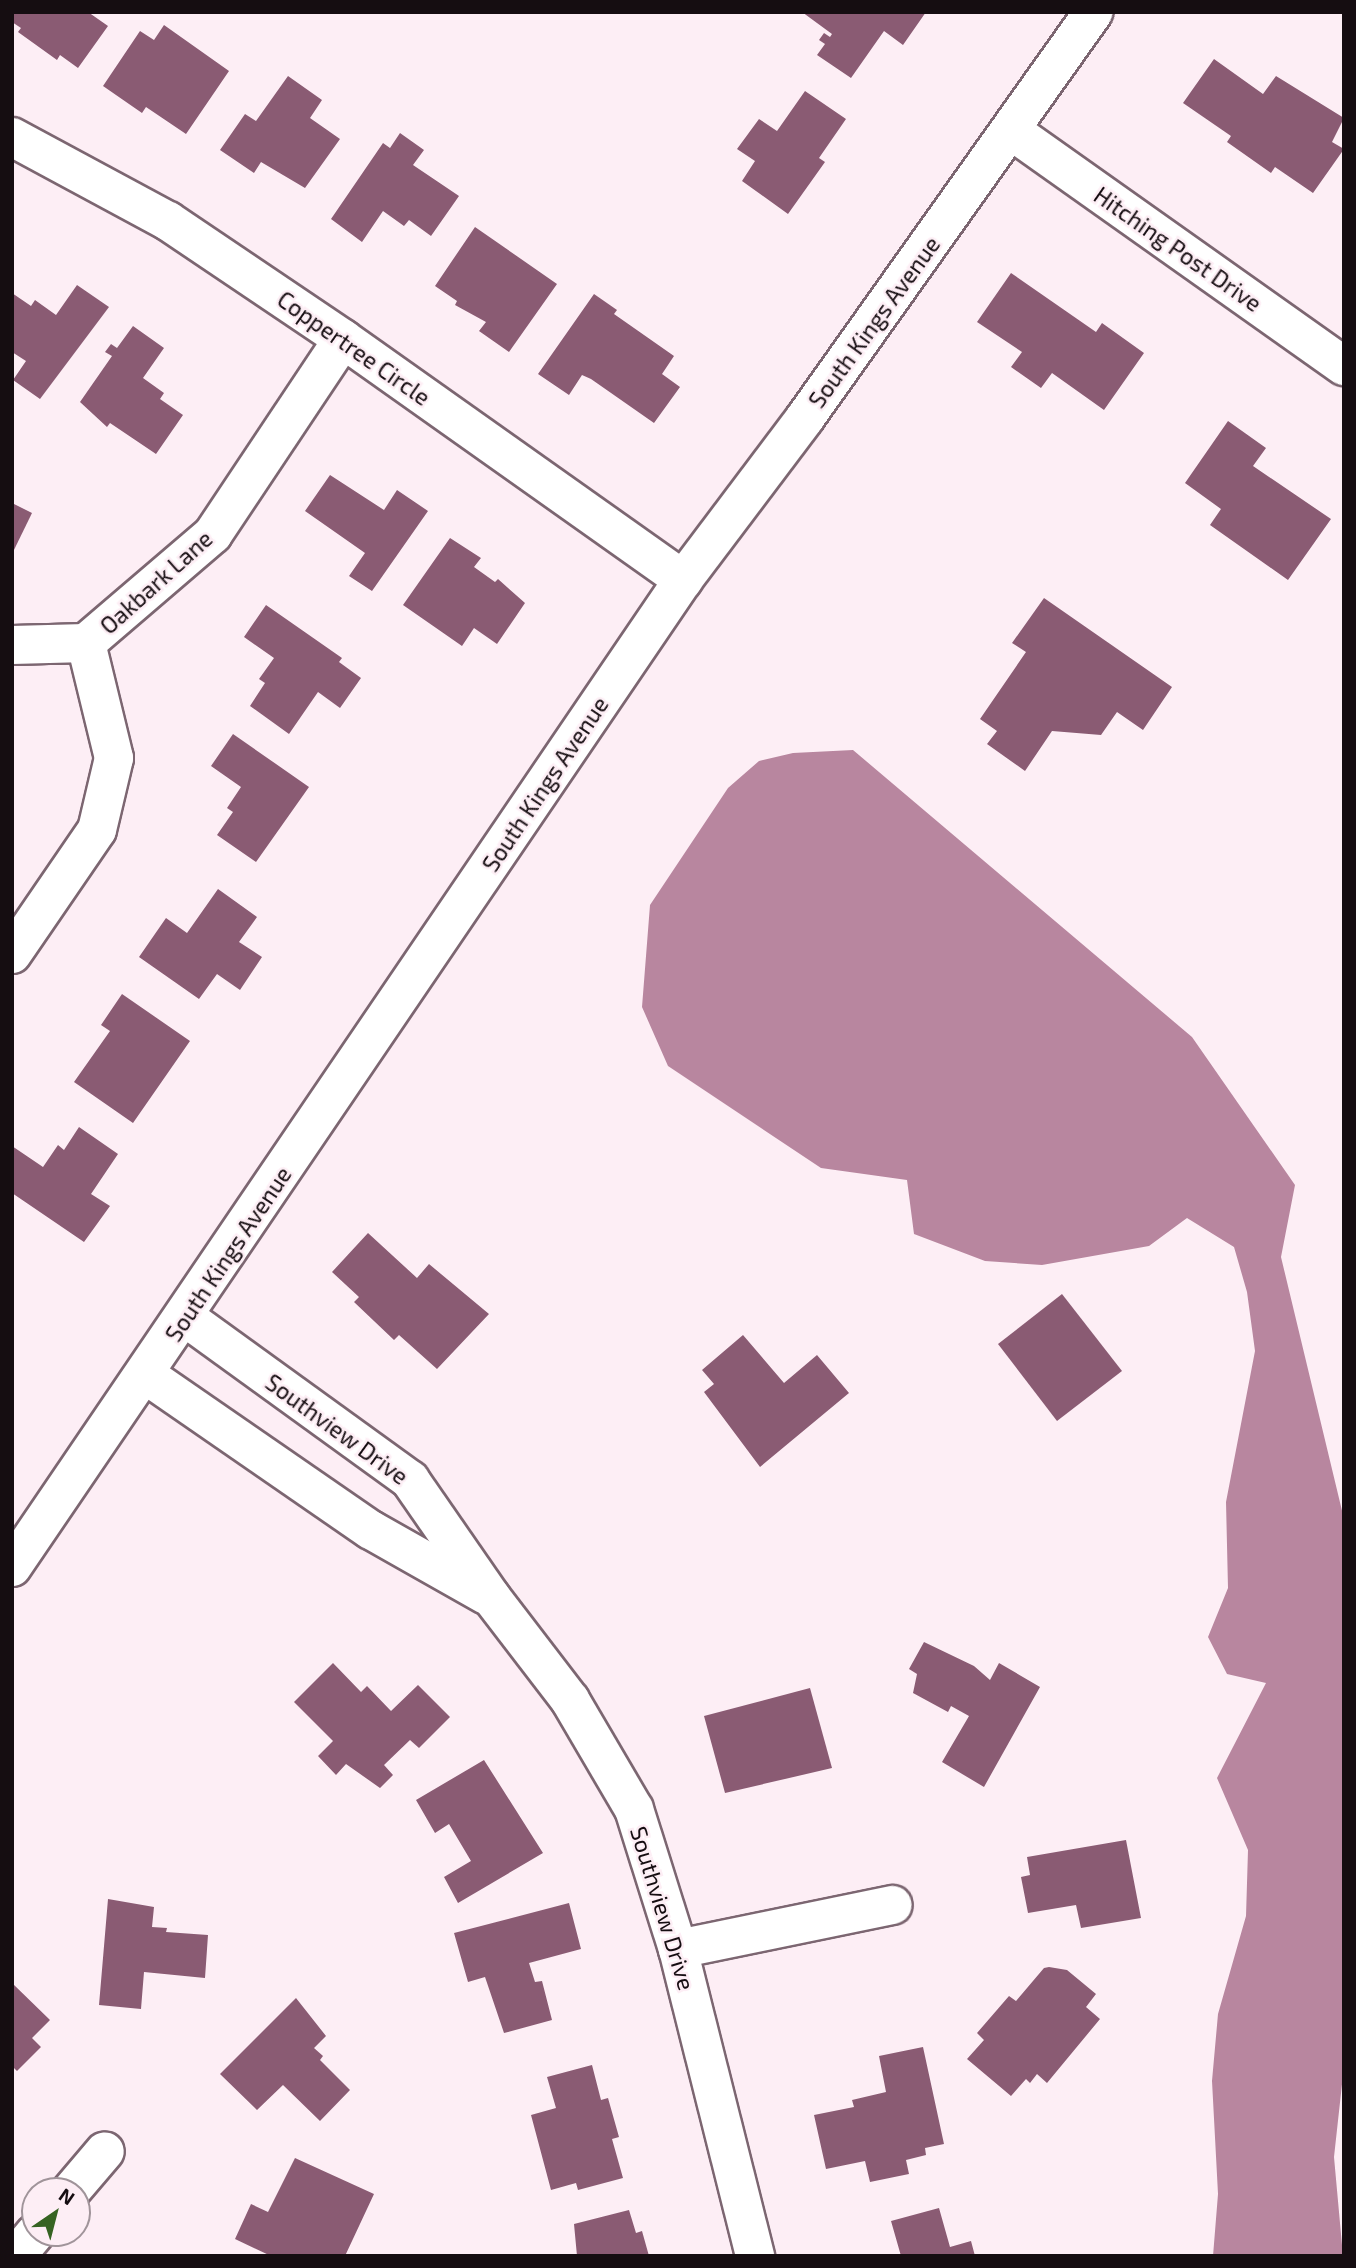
<!DOCTYPE html>
<html>
<head>
<meta charset="utf-8">
<style>
	body { margin:0 }
	#map { position:relative; width:1356px; height:2268px; overflow:hidden; background:#fdeef5; font-family:"Exo 2",sans-serif }
	div>[style] { position:absolute }
	[style*='--x'] { left:calc(var(--x)*1px); top:calc(var(--y)*1px); width:calc(var(--w)*1px); rotate:calc(var(--a)*1deg) }
	.water>* { inset:0; background:#b8869f }
	.building>* { inset:0; background:#8a5b73 }
	.roads { filter:drop-shadow(2px 0 #7c6671) drop-shadow(-2px 0 #7c6671) drop-shadow(0 2px #7c6671) drop-shadow(0 -2px #7c6671) }
	.street>* { height:38px; margin:-19px; padding:0 19px; transform-origin:19px; border-radius:19px; background:#fff }
	.secondary>* { height:38px; margin:-19px; padding:0 19px; transform-origin:19px; border-radius:19px; background:#fff }
	span { translate:-50% -50%; white-space:nowrap; text-align:center; line-height:1.15; -webkit-text-stroke:5px #fdeef5; paint-order:stroke }
	.street-label { font-size:23px; color:#150d11 }
	.frame { position:absolute; inset:0; border:14px solid #150d11; pointer-events:none }
	.north { position:absolute; left:21px; top:2177px; width:70px; height:70px; box-sizing:border-box; background:#fdeef5; border:2px solid #a0949a; border-radius:50%; rotate:35deg; font-size:19px; font-weight:700; line-height:28px; text-align:center; color:#150d11 }
	.north::after { content:''; display:block; margin:auto; width:24px; height:32px; background:#366322; clip-path:polygon(50% 0,100% 100%,50% 72%,0 100%) }
</style>
</head>
<body>
<div id="map">
	<div class="water">
		<i style="clip-path:polygon(853px 750px,1192px 1037px,1295px 1185px,1281px 1257px,1344px 1519px,1344px 2066px,1334px 2157px,1343px 2256px,1213px 2256px,1218px 2194px,1212px 2081px,1218px 2014px,1246px 1916px,1248px 1850px,1217px 1778px,1266px 1683px,1227px 1674px,1208px 1637px,1228px 1588px,1226px 1502px,1255px 1351px,1247px 1292px,1234px 1247px,1187px 1218px,1149px 1246px,1042px 1265px,985px 1261px,914px 1234px,907px 1180px,821px 1168px,668px 1066px,642px 1007px,650px 905px,728px 788px,759px 761px,793px 753px)"></i>
	</div>
	<div class="building">
		<i style="clip-path:polygon(12px 12px,88px 12px,108px 26px,78px 68px,60px 55px,57px 60px,18px 32px,21px 28px,12px 22px)"></i>
		<i style="clip-path:polygon(802px 12px,926px 12px,903px 45px,884px 31px,851px 78px,817px 55px,825px 44px,819px 40px,824px 33px,830px 37px,832px 34px)"></i>
		<i style="clip-path:polygon(164px 25px,229px 71px,186px 134px,146px 107px,142px 113px,103px 86px,140px 31px,154px 40px)"></i>
		<i style="clip-path:polygon(1214px 59px,1263px 94px,1276px 76px,1344px 118px,1332px 142px,1344px 149px,1313px 193px,1275px 167px,1271px 173px,1227px 142px,1231px 136px,1183px 103px)"></i>
		<i style="clip-path:polygon(288px 76px,322px 100px,310px 118px,340px 139px,305px 188px,261px 162px,254px 173px,220px 150px,245px 114px,256px 121px)"></i>
		<i style="clip-path:polygon(805px 91px,846px 119px,819px 158px,825px 162px,788px 214px,742px 181px,755px 161px,737px 149px,759px 119px,777px 131px)"></i>
		<i style="clip-path:polygon(400px 133px,424px 150px,413px 165px,459px 196px,431px 236px,409px 220px,404px 226px,383px 211px,362px 242px,331px 219px,383px 143px,390px 148px)"></i>
		<i style="clip-path:polygon(475px 227px,557px 284px,509px 352px,479px 331px,486px 322px,455px 305px,457px 301px,435px 286px)"></i>
		<i style="clip-path:polygon(1011px 273px,1096px 332px,1102px 323px,1144px 353px,1104px 410px,1052px 373px,1041px 388px,1011px 367px,1022px 352px,977px 322px)"></i>
		<i style="clip-path:polygon(77px 285px,109px 307px,40px 399px,13px 380px,26px 361px,12px 352px,12px 293px,31px 306px,35px 300px,56px 315px)"></i>
		<i style="clip-path:polygon(594px 294px,617px 310px,614px 314px,674px 356px,662px 374px,680px 387px,654px 423px,591px 379px,582px 375px,569px 395px,538px 374px)"></i>
		<i style="clip-path:polygon(133px 326px,164px 348px,143px 378px,164px 393px,160px 399px,183px 415px,156px 454px,110px 423px,107px 427px,80px 402px,112px 356px,105px 352px,111px 344px,117px 348px)"></i>
		<i style="clip-path:polygon(1228px 421px,1266px 448px,1253px 466px,1331px 519px,1288px 580px,1210px 525px,1221px 509px,1185px 483px)"></i>
		<i style="clip-path:polygon(330px 475px,384px 510px,397px 490px,428px 511px,372px 591px,349px 576px,365px 553px,305px 511px)"></i>
		<i style="clip-path:polygon(12px 503px,32px 513px,12px 554px)"></i>
		<i style="clip-path:polygon(450px 538px,481px 558px,474px 567px,495px 582px,498px 579px,525px 603px,497px 644px,474px 628px,462px 646px,403px 605px)"></i>
		<i style="clip-path:polygon(1044px 598px,1172px 687px,1143px 730px,1117px 712px,1101px 735px,1052px 731px,1025px 771px,987px 744px,997px 731px,980px 719px,1026px 652px,1012px 643px)"></i>
		<i style="clip-path:polygon(266px 605px,342px 658px,339px 662px,361px 678px,340px 708px,318px 692px,289px 734px,250px 706px,265px 683px,259px 679px,274px 658px,244px 637px)"></i>
		<i style="clip-path:polygon(233px 734px,309px 787px,256px 862px,217px 835px,233px 812px,227px 808px,241px 787px,211px 766px)"></i>
		<i style="clip-path:polygon(218px 889px,257px 917px,239px 942px,262px 957px,240px 990px,217px 974px,199px 999px,139px 957px,166px 918px,187px 933px)"></i>
		<i style="clip-path:polygon(122px 994px,190px 1041px,133px 1123px,74px 1082px,110px 1031px,101px 1025px)"></i>
		<i style="clip-path:polygon(79px 1127px,118px 1154px,91px 1194px,110px 1206px,84px 1242px,12px 1193px,12px 1146px,43px 1167px,58px 1145px,64px 1150px)"></i>
		<i style="clip-path:polygon(368px 1233px,417px 1278px,429px 1264px,489px 1314px,437px 1369px,399px 1335px,394px 1340px,354px 1302px,359px 1297px,332px 1272px)"></i>
		<i style="clip-path:polygon(1062px 1294px,1122px 1371px,1057px 1421px,998px 1344px)"></i>
		<i style="clip-path:polygon(743px 1335px,784px 1383px,817px 1355px,849px 1393px,760px 1467px,704px 1392px,714px 1384px,702px 1370px)"></i>
		<i style="clip-path:polygon(924px 1642px,974px 1666px,990px 1680px,999px 1663px,1040px 1687px,984px 1787px,942px 1762px,969px 1716px,951px 1706px,948px 1712px,913px 1693px,917px 1674px,909px 1669px)"></i>
		<i style="clip-path:polygon(333px 1663px,361px 1692px,367px 1686px,391px 1711px,418px 1685px,450px 1717px,419px 1748px,410px 1740px,384px 1765px,393px 1775px,380px 1788px,346px 1764px,336px 1775px,318px 1756px,333px 1741px,294px 1702px)"></i>
		<i style="clip-path:polygon(810px 1688px,832px 1768px,725px 1793px,704px 1716px)"></i>
		<i style="clip-path:polygon(484px 1760px,543px 1853px,458px 1903px,444px 1877px,471px 1861px,449px 1824px,435px 1833px,416px 1800px)"></i>
		<i style="clip-path:polygon(1126px 1840px,1141px 1918px,1081px 1928px,1076px 1905px,1028px 1913px,1021px 1877px,1030px 1875px,1027px 1857px)"></i>
		<i style="clip-path:polygon(108px 1899px,154px 1907px,152px 1927px,167px 1928px,166px 1932px,208px 1935px,205px 1978px,144px 1972px,141px 2009px,99px 2005px)"></i>
		<i style="clip-path:polygon(569px 1903px,581px 1949px,529px 1963px,535px 1982px,542px 1981px,552px 2020px,504px 2033px,485px 1977px,468px 1982px,454px 1933px)"></i>
		<i style="clip-path:polygon(1049px 1967px,1067px 1970px,1096px 1994px,1086px 2007px,1100px 2019px,1047px 2083px,1037px 2074px,1030px 2083px,1026px 2079px,1011px 2096px,967px 2059px,984px 2040px,977px 2033px,1009px 1996px,1016px 2001px,1044px 1968px)"></i>
		<i style="clip-path:polygon(12px 1983px,50px 2020px,32px 2038px,41px 2047px,17px 2071px,12px 2066px)"></i>
		<i style="clip-path:polygon(296px 1998px,326px 2036px,314px 2048px,323px 2056px,320px 2060px,350px 2090px,320px 2121px,283px 2085px,257px 2110px,220px 2074px)"></i>
		<i style="clip-path:polygon(923px 2047px,944px 2144px,925px 2148px,926px 2155px,906px 2160px,909px 2174px,870px 2182px,865px 2161px,826px 2169px,814px 2115px,854px 2107px,852px 2100px,886px 2092px,879px 2056px)"></i>
		<i style="clip-path:polygon(592px 2065px,601px 2100px,608px 2098px,619px 2137px,612px 2139px,623px 2178px,578px 2190px,576px 2183px,551px 2190px,531px 2115px,556px 2108px,547px 2077px)"></i>
		<i style="clip-path:polygon(295px 2158px,374px 2194px,345px 2256px,271px 2256px,235px 2239px,251px 2204px,268px 2212px)"></i>
		<i style="clip-path:polygon(939px 2208px,950px 2247px,971px 2241px,975px 2256px,901px 2256px,891px 2221px)"></i>
		<i style="clip-path:polygon(629px 2210px,636px 2233px,642px 2231px,649px 2256px,577px 2256px,574px 2224px)"></i>
	</div>
	<div class="roads">
		<div class="street">
			<i style="--x:1012;--y:131;--w:407;--a:35.3"></i>
			<i style="--x:12;--y:137;--w:177;--a:28.3"></i>
			<i style="--x:168;--y:221;--w:211;--a:34"></i>
			<i style="--x:343;--y:339;--w:417;--a:35.3"></i>
			<i style="--x:86;--y:643;--w:167;--a:-40.6"></i>
			<i style="--x:213;--y:534;--w:234;--a:-56.3"></i>
			<i style="--x:12;--y:645;--w:74;--a:-1.5"></i>
			<i style="--x:12;--y:954;--w:150;--a:-55.6"></i>
			<i style="--x:97;--y:830;--w:74;--a:-76.7"></i>
			<i style="--x:114;--y:758;--w:118;--a:-103.7"></i>
			<i style="--x:185;--y:1317;--w:278;--a:35.9"></i>
			<i style="--x:410;--y:1480;--w:142;--a:55.3"></i>
			<i style="--x:491;--y:1597;--w:130;--a:52.5"></i>
			<i style="--x:570;--y:1700;--w:126;--a:59.6"></i>
			<i style="--x:634;--y:1809;--w:147;--a:72.6"></i>
			<i style="--x:678;--y:1949;--w:317;--a:75.9"></i>
			<i style="--x:146;--y:1375;--w:273;--a:34.6"></i>
			<i style="--x:371;--y:1530;--w:132;--a:29.5"></i>
			<i style="--x:678;--y:1949;--w:219;--a:-11.6"></i>
			<i style="--x:71;--y:2191;--w:52;--a:-49.6"></i>
			<i style="--x:16;--y:2256;--w:30;--a:-50"></i>
		</div>
		<div class="secondary">
			<i style="--x:12;--y:1567;--w:1193;--a:-55.79"></i>
			<i style="--x:683;--y:580;--w:203;--a:-53"></i>
			<i style="--x:805;--y:418;--w:498;--a:-54.6"></i>
		</div>
	</div>
	<div class="street-label">
		<span style="left:1178px;top:249px;rotate:35deg">Hitching Post Drive</span>
		<span style="left:874px;top:322px;rotate:-54deg">South Kings Avenue</span>
		<span style="left:354px;top:348px;rotate:35deg">Coppertree Circle</span>
		<span style="left:156px;top:582px;rotate:-42deg">Oakbark Lane</span>
		<span style="left:545px;top:784px;rotate:-56deg">South Kings Avenue</span>
		<span style="left:228px;top:1254px;rotate:-56deg">South Kings Avenue</span>
		<span style="left:337px;top:1429px;rotate:36deg">Southview Drive</span>
		<span style="left:663px;top:1908px;rotate:73deg">Southview Drive</span>
	</div>
	<div class="frame"></div>
	<div class="north">N</div>
</div>
</body>
</html>
